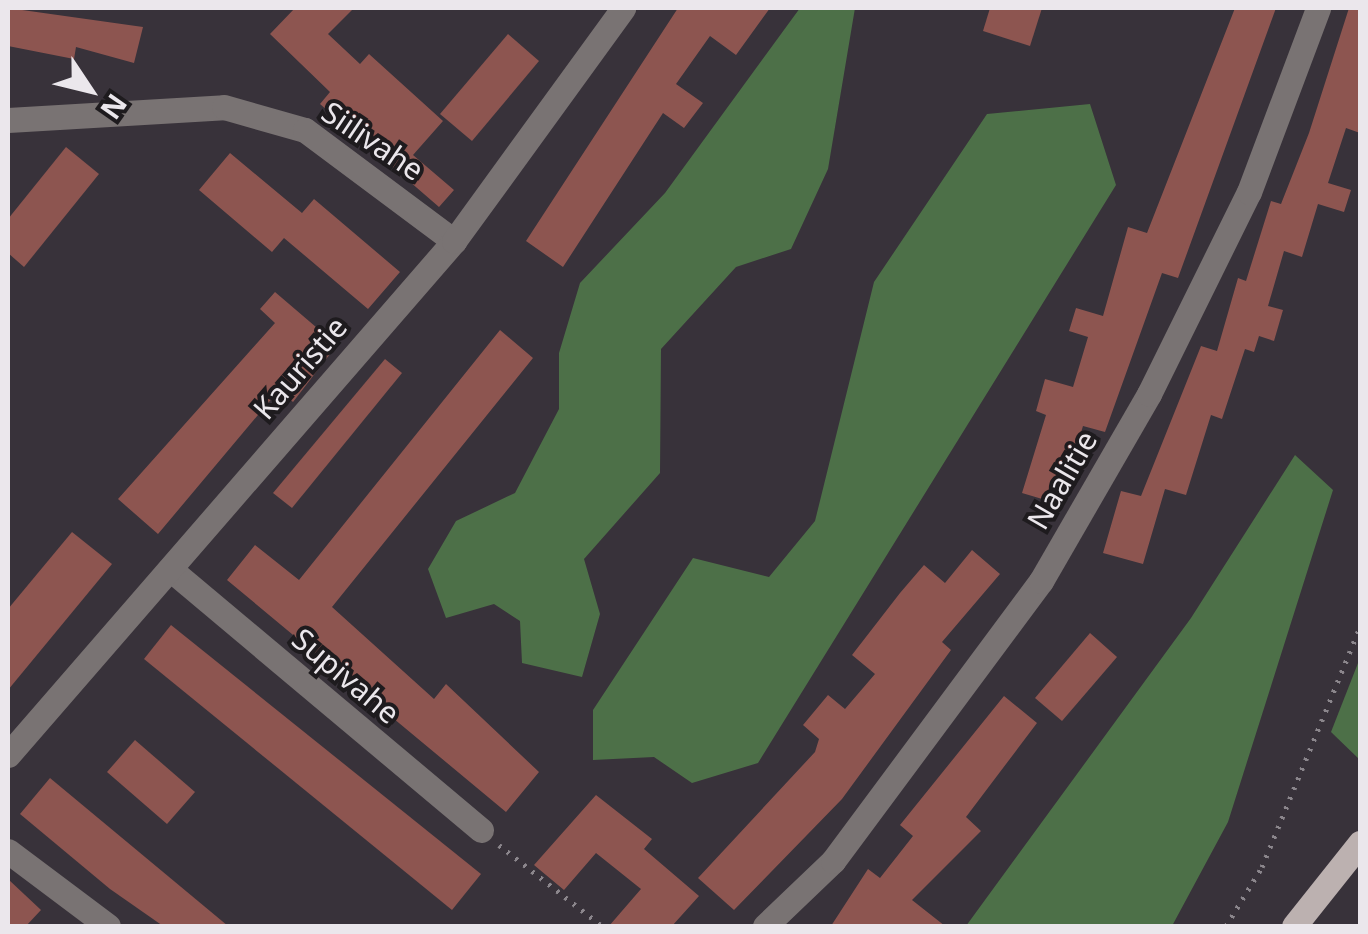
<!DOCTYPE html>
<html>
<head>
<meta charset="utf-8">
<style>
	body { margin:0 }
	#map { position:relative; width:1368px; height:934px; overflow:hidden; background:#38323a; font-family:"Noto Sans",sans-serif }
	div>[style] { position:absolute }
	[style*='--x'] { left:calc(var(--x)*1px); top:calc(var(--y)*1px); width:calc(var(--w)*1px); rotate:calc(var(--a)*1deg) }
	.forest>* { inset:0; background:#4d7048 }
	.building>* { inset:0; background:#8d5550 }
	.path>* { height:5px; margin-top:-2.5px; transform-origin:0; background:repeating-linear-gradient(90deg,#8b868c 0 2.5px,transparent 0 10.5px) }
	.minor>* { height:25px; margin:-12.5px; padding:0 12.5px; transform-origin:12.5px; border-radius:12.5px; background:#797373 }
	.major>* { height:25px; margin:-12.5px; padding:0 12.5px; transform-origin:12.5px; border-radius:12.5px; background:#bcb1b0 }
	span { translate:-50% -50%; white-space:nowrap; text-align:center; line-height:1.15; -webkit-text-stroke:8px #1e1b1e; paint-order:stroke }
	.street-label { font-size:30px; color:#ebe7ec }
	.frame { position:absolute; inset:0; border:10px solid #ebe7ec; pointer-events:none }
	.north { position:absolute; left:40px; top:40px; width:100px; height:100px; -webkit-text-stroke:8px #1e1b1e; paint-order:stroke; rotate:125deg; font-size:28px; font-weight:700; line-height:40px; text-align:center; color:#ebe7ec }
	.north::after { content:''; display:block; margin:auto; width:35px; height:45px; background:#ebe7ec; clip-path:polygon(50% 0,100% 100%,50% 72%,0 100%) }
</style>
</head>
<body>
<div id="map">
	<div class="forest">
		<i style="clip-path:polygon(800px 8px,855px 8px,828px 169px,791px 249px,736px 267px,661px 349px,660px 473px,584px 559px,600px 614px,582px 677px,522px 663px,520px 621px,494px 604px,446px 618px,428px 569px,456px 521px,515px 493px,559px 409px,559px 353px,580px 283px,665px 193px)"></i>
		<i style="clip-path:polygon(1090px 104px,1116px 185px,758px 763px,692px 783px,654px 757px,593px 760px,593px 710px,693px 558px,769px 577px,815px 521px,874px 282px,987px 114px)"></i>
		<i style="clip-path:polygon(1295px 455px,1333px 490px,1228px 822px,1172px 926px,966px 926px,1191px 618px)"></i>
		<i style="clip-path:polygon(1360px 658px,1360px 760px,1331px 732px)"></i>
	</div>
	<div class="building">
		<i style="clip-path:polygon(8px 8px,143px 27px,134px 63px,76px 47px,74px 59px,8px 46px)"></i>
		<i style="clip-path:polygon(295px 8px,354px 8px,328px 34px,360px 64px,369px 54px,443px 121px,413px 155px,454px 190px,439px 207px,320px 104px,330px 92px,270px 34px)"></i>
		<i style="clip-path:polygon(678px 8px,770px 8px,736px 55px,710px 36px,676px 84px,703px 103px,684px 128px,663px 113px,563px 267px,526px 241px)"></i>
		<i style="clip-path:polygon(990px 8px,1042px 8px,1030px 46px,983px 31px)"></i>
		<i style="clip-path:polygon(1235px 8px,1276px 8px,1178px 278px,1162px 273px,1105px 432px,1083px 426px,1059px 504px,1022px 493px,1046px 415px,1036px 411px,1045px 379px,1073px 387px,1088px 337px,1069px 331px,1076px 308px,1103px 316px,1128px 227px,1147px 233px)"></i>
		<i style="clip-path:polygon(1349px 8px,1360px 8px,1360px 133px,1346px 128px,1328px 183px,1351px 190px,1344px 212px,1318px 204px,1302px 257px,1284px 251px,1268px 306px,1283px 310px,1274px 341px,1259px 336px,1254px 352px,1245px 349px,1222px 419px,1211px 415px,1186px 495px,1165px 489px,1143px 564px,1103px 553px,1121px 491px,1141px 496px,1201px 346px,1217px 351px,1238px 278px,1246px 281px,1271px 201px,1281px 204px,1309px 133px)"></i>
		<i style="clip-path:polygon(508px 34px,539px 61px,472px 141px,440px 114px)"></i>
		<i style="clip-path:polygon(66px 147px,99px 174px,24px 267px,8px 253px,8px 219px)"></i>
		<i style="clip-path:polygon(230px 153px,302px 213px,314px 199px,400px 272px,368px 309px,284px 238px,272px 252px,199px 190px)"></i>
		<i style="clip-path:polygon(275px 292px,337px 345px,293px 402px,279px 390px,158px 534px,118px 499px,275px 323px,260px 309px)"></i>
		<i style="clip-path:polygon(500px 330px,533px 358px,332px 607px,434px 699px,446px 684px,539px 772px,506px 812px,227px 580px,255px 545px,299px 580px)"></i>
		<i style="clip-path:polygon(385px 359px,402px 373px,292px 508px,273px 493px)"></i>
		<i style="clip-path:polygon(72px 532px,112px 564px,8px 690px,8px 609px)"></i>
		<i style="clip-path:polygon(972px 550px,1000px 574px,942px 642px,951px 650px,842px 799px,734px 910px,698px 878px,815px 752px,819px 739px,803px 725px,828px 695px,845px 709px,875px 674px,852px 655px,900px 593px,924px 565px,945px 583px)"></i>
		<i style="clip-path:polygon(171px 625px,481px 874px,452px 910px,144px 659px)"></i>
		<i style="clip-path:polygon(1090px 633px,1117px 657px,1062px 721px,1035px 698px)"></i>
		<i style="clip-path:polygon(1004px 696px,1037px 723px,966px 817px,981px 831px,912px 900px,945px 926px,831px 926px,868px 869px,880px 878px,913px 836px,900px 825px)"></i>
		<i style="clip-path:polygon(135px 740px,195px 792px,167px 824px,107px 772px)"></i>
		<i style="clip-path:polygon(50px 778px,228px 926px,163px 926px,110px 889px,20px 814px)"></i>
		<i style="clip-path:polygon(596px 795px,652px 839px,644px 849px,699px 896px,672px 926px,609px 926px,641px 889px,596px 853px,564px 890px,534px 865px)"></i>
		<i style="clip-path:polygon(8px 879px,41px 910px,26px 926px,8px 926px)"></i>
	</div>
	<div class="path">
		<i style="--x:499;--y:845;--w:131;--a:38.2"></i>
		<i style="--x:1226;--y:926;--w:69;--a:-58.6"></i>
		<i style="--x:1262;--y:867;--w:259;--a:-67.8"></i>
	</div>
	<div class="minor">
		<i style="--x:8;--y:120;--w:216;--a:-3.4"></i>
		<i style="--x:224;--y:107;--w:84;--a:15.9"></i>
		<i style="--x:305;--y:130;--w:186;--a:36.7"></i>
		<i style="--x:170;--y:569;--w:406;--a:40"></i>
		<i style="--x:8;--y:755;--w:681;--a:-49.05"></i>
		<i style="--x:454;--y:241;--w:288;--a:-54"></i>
		<i style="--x:8;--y:851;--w:125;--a:36.9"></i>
		<i style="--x:765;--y:926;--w:94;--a:-43.7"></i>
		<i style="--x:833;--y:861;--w:349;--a:-53.4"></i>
		<i style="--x:1041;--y:581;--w:216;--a:-60"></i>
		<i style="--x:1149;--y:394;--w:225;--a:-63.7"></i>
		<i style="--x:1249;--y:192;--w:197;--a:-69.4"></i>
	</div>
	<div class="major">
		<i style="--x:1294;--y:926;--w:106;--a:-51.5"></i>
	</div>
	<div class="street-label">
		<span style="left:373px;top:141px;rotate:34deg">Siilivahe</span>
		<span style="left:300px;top:368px;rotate:-49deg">Kauristie</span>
		<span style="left:1062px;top:480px;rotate:-60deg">Naalitie</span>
		<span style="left:346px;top:676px;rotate:40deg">Supivahe</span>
	</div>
	<div class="frame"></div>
	<div class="north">N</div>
</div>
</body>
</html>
